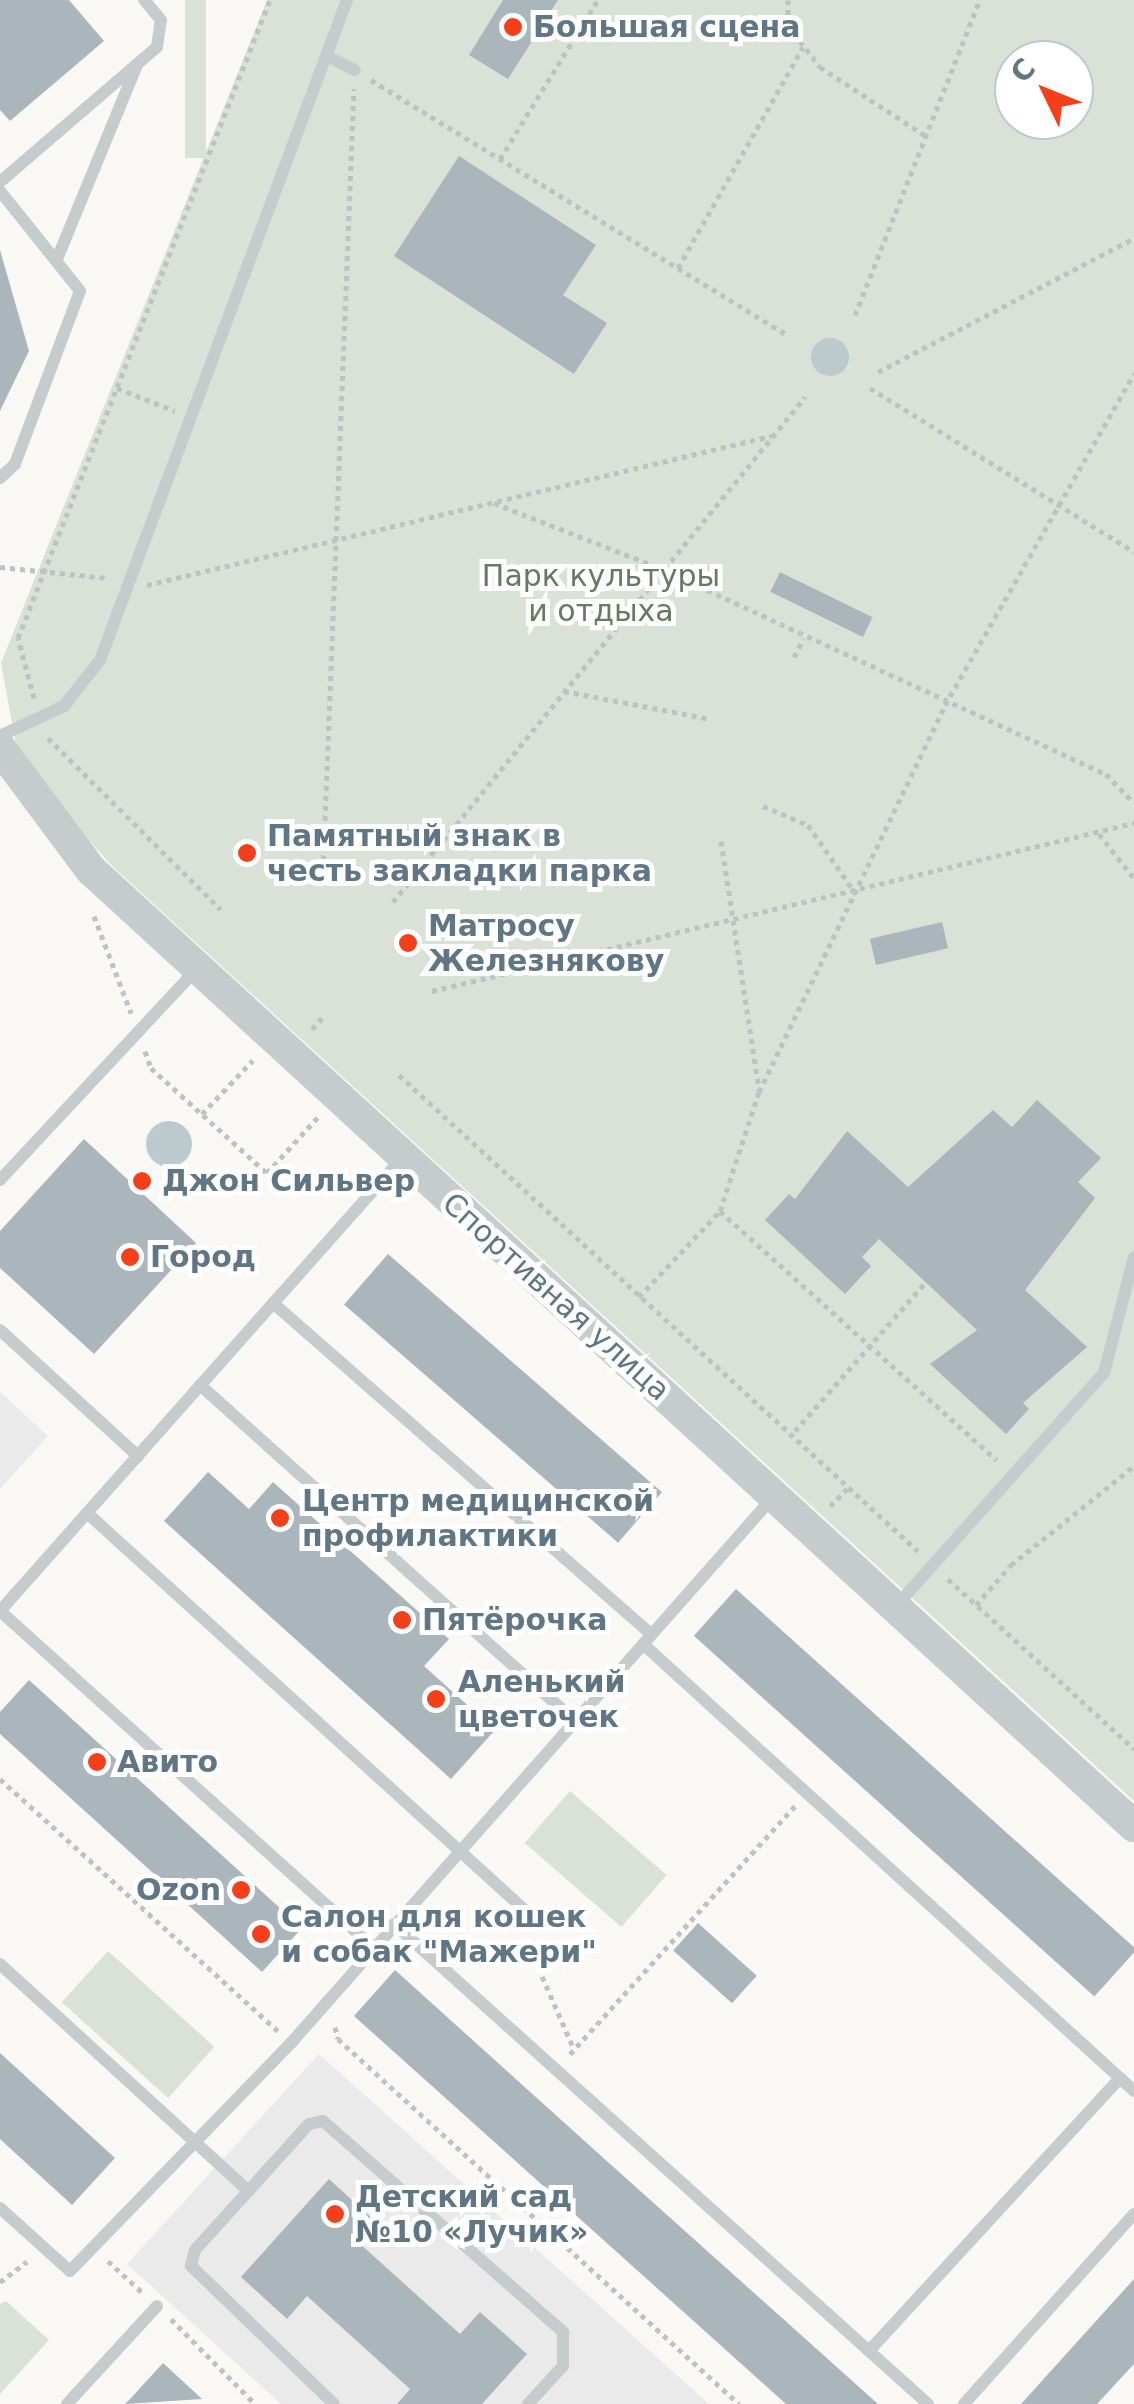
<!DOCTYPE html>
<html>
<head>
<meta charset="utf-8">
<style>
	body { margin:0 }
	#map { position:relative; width:1134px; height:2404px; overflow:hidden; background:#f9f8f5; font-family:"DejaVu Sans",sans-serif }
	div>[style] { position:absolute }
	.built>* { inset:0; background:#e9eae9 }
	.green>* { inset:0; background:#dae1d6; transform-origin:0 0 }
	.water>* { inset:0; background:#bccace }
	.round { border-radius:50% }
	.building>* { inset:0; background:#abb6bc; transform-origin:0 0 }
	.path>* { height:5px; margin-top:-2.5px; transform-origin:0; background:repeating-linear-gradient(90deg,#bfc2c4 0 5px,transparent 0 10px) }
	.service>* { height:12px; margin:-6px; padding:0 6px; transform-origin:6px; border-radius:6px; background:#c6cbce }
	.tertiary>* { height:32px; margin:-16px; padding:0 16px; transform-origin:16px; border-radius:16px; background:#c6cbce }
	.dots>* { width:28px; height:28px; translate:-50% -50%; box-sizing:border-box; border:5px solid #fff; border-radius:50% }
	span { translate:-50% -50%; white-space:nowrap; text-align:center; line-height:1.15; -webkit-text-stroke:10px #fff; paint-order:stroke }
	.poi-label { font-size:30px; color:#607684; font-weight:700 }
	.left { translate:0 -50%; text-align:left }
	.right { translate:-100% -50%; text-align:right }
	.park-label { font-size:30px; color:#667a60 }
	.street-label { font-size:30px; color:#607684 }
	.north { position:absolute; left:994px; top:40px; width:100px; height:100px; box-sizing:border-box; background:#fff; border:2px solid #bfc8ce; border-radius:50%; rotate:313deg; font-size:28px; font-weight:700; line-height:40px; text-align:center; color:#607684 }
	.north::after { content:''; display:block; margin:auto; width:35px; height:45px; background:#f43f1a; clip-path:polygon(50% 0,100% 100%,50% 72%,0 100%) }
</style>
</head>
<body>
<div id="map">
	<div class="built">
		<i style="clip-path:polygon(0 1392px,48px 1436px,0 1489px)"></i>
		<i style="clip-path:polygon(319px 2054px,709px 2404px,281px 2404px,127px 2264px)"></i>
	</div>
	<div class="green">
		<i style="left:185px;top:0;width:21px;height:158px"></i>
		<i style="clip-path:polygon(evenodd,267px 0,1134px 0,1134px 1801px,111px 865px,19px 761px,1px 663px,267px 0,1014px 60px,1074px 60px,1074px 120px,1014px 120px,1014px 60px)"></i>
		<i style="left:570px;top:1791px;width:128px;height:69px;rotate:41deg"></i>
		<i style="left:108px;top:1951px;width:143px;height:69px;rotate:42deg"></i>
		<i style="clip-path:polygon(6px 2301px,49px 2340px,0 2394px,0 2304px)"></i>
	</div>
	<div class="water">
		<i class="round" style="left:811px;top:338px;width:38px;height:38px"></i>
		<i class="round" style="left:146px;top:1121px;width:46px;height:46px"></i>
	</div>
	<div class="building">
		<i style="clip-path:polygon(0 0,69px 0,104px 41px,10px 121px,0 110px)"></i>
		<i style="clip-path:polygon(503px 0,558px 0,508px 79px,469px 55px)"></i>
		<i style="clip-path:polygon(459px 156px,596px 245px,563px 295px,607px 323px,574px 374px,394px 256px)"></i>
		<i style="clip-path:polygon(0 250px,29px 351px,0 411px)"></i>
		<i style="left:780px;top:572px;width:103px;height:22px;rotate:26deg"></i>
		<i style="left:942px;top:922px;width:27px;height:74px;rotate:77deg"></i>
		<i style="clip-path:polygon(1037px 1100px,1101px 1158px,1078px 1182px,1095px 1198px,1025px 1290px,1087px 1347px,1023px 1403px,1029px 1409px,1006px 1434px,930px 1364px,977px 1330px,879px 1239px,862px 1257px,871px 1266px,845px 1294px,765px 1220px,789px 1194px,795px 1199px,847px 1131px,908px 1187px,993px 1110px,1012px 1127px)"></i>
		<i style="clip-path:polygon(84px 1139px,196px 1243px,94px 1354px,0 1268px,0 1231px)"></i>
		<i style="left:388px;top:1254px;width:363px;height:67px;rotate:41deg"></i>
		<i style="clip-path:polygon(208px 1472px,249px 1509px,273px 1482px,449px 1639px,424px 1666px,495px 1730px,451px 1779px,164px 1521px)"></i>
		<i style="left:736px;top:1589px;width:539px;height:63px;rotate:42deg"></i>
		<i style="clip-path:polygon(29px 1680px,302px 1928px,262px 1972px,0 1734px,0 1712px)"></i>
		<i style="left:698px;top:1923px;width:79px;height:37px;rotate:42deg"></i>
		<i style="clip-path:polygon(395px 1970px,609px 2163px,878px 2404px,786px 2404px,354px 2016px)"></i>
		<i style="clip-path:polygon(0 2053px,115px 2158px,72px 2205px,0 2139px)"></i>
		<i style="clip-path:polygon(329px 2179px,376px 2222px,358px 2242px,460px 2334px,480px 2312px,527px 2354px,482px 2404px,397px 2404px,410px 2389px,307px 2296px,287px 2319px,241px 2277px)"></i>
		<i style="clip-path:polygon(1134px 2279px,1134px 2364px,1097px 2404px,1021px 2404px)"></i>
		<i style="clip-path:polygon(163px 2363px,202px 2399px,125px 2404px,130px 2399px)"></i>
	</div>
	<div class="path">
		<i style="left:788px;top:0;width:25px;rotate:90deg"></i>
		<i style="left:788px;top:25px;width:53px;rotate:52.7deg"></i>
		<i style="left:820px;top:67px;width:126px;rotate:33.1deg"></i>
		<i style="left:371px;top:80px;width:489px;rotate:31.5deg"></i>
		<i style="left:500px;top:159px;width:187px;rotate:-58.4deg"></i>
		<i style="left:678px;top:268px;width:254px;rotate:-60.5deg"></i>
		<i style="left:855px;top:315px;width:339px;rotate:-68.4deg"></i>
		<i style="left:878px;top:372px;width:289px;rotate:-27.6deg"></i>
		<i style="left:117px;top:388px;width:62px;rotate:21.6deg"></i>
		<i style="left:870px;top:388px;width:311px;rotate:31.8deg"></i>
		<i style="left:494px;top:503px;width:180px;rotate:21.4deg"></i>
		<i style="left:662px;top:569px;width:489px;rotate:24.8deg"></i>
		<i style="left:1106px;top:774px;width:40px;rotate:46deg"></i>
		<i style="left:0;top:567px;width:108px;rotate:5.9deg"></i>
		<i style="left:147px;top:585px;width:642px;rotate:-13.43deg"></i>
		<i style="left:794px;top:657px;width:21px;rotate:-62deg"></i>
		<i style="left:564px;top:691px;width:145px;rotate:10.8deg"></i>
		<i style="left:34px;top:698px;width:62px;rotate:-104.9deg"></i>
		<i style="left:18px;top:638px;width:686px;rotate:-68.45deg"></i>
		<i style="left:48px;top:738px;width:243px;rotate:44.8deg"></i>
		<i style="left:763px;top:806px;width:49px;rotate:22.9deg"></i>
		<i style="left:808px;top:825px;width:84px;rotate:55.2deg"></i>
		<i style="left:1099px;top:834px;width:56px;rotate:51.5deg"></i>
		<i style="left:721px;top:841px;width:252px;rotate:81.3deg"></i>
		<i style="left:323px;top:870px;width:782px;rotate:-87.73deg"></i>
		<i style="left:393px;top:902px;width:652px;rotate:-50.79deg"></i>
		<i style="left:94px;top:916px;width:104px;rotate:69.1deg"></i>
		<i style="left:432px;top:991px;width:722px;rotate:-13.46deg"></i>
		<i style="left:312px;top:1029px;width:16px;rotate:-47deg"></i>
		<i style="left:145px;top:1051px;width:18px;rotate:71deg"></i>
		<i style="left:151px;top:1068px;width:156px;rotate:42.2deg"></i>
		<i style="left:267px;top:1173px;width:76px;rotate:-47.7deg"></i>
		<i style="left:399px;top:1075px;width:704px;rotate:42.53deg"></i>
		<i style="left:202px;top:1114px;width:74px;rotate:-46.6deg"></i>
		<i style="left:720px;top:1211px;width:372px;rotate:42deg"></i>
		<i style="left:639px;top:1297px;width:118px;rotate:-46.7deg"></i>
		<i style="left:720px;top:1211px;width:125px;rotate:-71.9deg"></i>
		<i style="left:759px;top:1092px;width:429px;rotate:-64.3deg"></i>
		<i style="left:945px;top:705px;width:382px;rotate:-60.3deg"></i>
		<i style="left:795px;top:1431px;width:198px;rotate:-48.7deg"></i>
		<i style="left:830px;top:1506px;width:24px;rotate:-45deg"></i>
		<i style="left:948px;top:1579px;width:252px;rotate:42.4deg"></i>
		<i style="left:976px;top:1605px;width:53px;rotate:-48.8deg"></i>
		<i style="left:1011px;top:1565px;width:158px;rotate:-38.8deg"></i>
		<i style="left:0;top:1779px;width:375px;rotate:42.2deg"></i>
		<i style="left:536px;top:1941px;width:17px;rotate:97deg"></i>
		<i style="left:534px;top:1958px;width:99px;rotate:66.3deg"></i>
		<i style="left:335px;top:2027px;width:12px;rotate:76deg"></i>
		<i style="left:338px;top:2039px;width:542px;rotate:42.31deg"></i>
		<i style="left:570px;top:2054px;width:335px;rotate:-47.8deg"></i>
		<i style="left:108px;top:2261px;width:49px;rotate:42.5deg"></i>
		<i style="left:0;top:2282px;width:34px;rotate:-37deg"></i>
		<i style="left:171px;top:2319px;width:120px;rotate:45.3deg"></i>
	</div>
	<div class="service">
		<i style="left:327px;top:56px;width:31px;rotate:27deg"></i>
		<i style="left:0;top:182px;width:207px;rotate:-40.7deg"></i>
		<i style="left:157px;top:47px;width:27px;rotate:-82deg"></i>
		<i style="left:161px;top:20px;width:26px;rotate:-130deg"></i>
		<i style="left:0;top:191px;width:128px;rotate:51.3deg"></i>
		<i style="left:80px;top:291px;width:185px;rotate:110.6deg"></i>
		<i style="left:15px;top:464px;width:21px;rotate:137deg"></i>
		<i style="left:57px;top:259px;width:208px;rotate:-67.6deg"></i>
		<i style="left:0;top:736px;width:71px;rotate:-25.1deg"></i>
		<i style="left:64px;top:706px;width:58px;rotate:-52deg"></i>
		<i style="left:100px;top:660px;width:705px;rotate:-69.48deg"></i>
		<i style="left:0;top:1180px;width:287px;rotate:-47deg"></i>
		<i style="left:273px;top:1303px;width:502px;rotate:41.21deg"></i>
		<i style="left:0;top:1330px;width:187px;rotate:42.4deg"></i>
		<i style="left:200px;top:1385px;width:504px;rotate:41.86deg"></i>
		<i style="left:87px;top:1513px;width:609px;rotate:42.2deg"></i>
		<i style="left:898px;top:1604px;width:310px;rotate:-48.3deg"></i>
		<i style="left:1104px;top:1373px;width:120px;rotate:-75.5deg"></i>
		<i style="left:643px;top:1644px;width:645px;rotate:42.3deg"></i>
		<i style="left:1120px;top:2078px;width:369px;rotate:132.6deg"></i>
		<i style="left:394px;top:1924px;width:718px;rotate:41.95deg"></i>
		<i style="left:373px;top:1947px;width:502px;rotate:-137.99deg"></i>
		<i style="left:0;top:1611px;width:606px;rotate:-48.41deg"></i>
		<i style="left:0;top:1964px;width:337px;rotate:42.4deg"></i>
		<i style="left:1120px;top:2078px;width:19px;rotate:43deg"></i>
		<i style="left:0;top:2208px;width:94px;rotate:42deg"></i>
		<i style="left:70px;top:2271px;width:318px;rotate:-45.9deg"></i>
		<i style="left:291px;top:2043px;width:731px;rotate:-48.55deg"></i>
		<i style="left:67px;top:2404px;width:133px;rotate:-47.4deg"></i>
		<i style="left:334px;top:2404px;width:199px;rotate:-136deg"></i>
		<i style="left:191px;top:2266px;width:16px;rotate:-76deg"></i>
		<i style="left:195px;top:2250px;width:170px;rotate:-47.9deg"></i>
		<i style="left:309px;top:2124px;width:14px;rotate:-12deg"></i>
		<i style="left:323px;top:2121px;width:320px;rotate:41.3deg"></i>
		<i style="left:563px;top:2332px;width:34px;rotate:90deg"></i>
		<i style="left:563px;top:2366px;width:52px;rotate:132.6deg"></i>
		<i style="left:964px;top:2404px;width:255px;rotate:-48.2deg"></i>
	</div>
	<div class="tertiary">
		<i style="left:0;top:748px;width:152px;rotate:53.3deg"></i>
		<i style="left:91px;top:870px;width:1415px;rotate:42.51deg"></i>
	</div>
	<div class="dots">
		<i style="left:513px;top:27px;background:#f43f1a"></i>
		<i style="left:247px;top:853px;background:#f43f1a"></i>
		<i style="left:408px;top:943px;background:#f43f1a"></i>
		<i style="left:142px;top:1181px;background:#f43f1a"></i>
		<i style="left:130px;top:1257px;background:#f43f1a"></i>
		<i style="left:280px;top:1518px;background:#f43f1a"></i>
		<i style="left:402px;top:1620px;background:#f43f1a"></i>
		<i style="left:436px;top:1699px;background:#f43f1a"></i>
		<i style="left:97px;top:1762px;background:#f43f1a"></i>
		<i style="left:241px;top:1890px;background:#f43f1a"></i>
		<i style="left:261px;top:1934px;background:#f43f1a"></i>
		<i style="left:335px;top:2214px;background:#f43f1a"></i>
	</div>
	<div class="poi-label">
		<span class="left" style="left:533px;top:27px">Большая сцена</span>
		<span class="left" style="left:267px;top:853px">Памятный знак в<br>честь закладки парка</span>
		<span class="left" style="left:428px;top:943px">Матросу<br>Железнякову</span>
		<span class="left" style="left:162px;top:1181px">Джон Сильвер</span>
		<span class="left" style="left:150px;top:1257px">Город</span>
		<span class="left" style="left:302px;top:1518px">Центр медицинской<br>профилактики</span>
		<span class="left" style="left:422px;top:1620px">Пятёрочка</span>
		<span class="left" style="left:458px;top:1699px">Аленький<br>цветочек</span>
		<span class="left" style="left:117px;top:1762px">Авито</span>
		<span class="right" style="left:221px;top:1890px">Ozon</span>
		<span class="left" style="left:281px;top:1934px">Салон для кошек<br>и собак "Мажери"</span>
		<span class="left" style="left:355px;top:2214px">Детский сад<br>№10 «Лучик»</span>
	</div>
	<div class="park-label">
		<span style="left:601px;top:593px">Парк культуры<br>и отдыха</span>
	</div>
	<div class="street-label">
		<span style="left:556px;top:1297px;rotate:42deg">Спортивная улица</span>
	</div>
	<div class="north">С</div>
</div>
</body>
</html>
